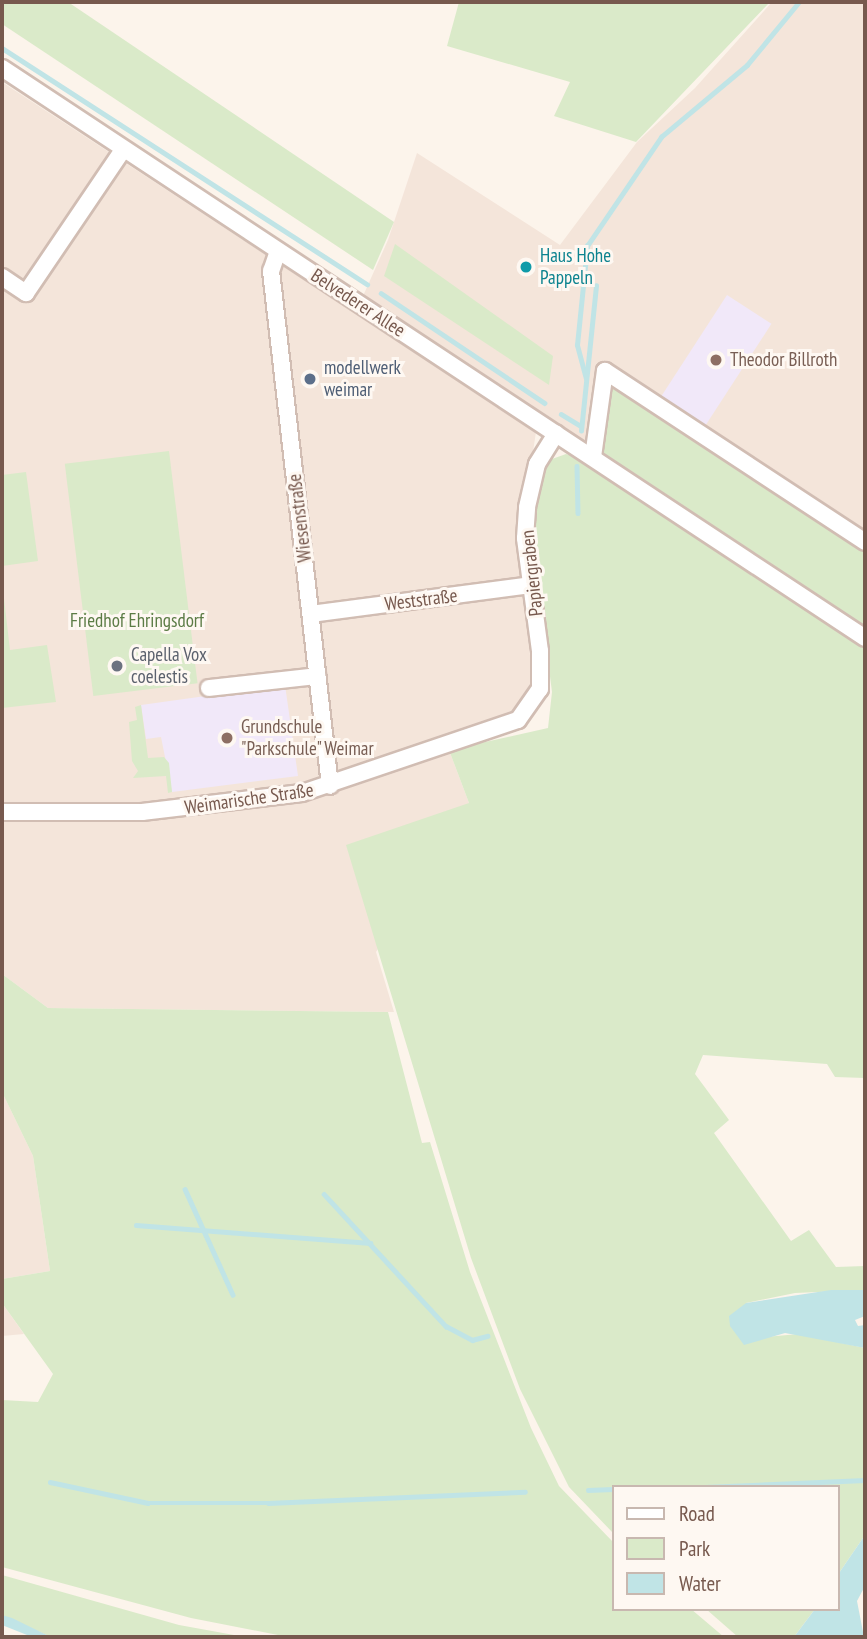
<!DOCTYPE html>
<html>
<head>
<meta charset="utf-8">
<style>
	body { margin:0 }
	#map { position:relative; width:867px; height:1639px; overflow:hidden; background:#fcf4eb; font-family:"PT Sans Narrow",sans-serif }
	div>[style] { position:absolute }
	.residential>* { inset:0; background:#f4e5da }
	.education>* { inset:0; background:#f1e8f9; transform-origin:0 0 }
	.green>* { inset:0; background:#daeac9; transform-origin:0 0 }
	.water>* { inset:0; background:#c0e4e6 }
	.stream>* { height:4.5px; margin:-2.25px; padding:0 2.25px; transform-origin:2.25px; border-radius:2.25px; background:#c0e4e6 }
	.roads { filter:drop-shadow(2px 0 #d1bdb3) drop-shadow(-2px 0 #d1bdb3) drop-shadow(0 2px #d1bdb3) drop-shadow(0 -2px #d1bdb3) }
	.minor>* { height:16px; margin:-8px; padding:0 8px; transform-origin:8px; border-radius:8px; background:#fff }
	.dots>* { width:19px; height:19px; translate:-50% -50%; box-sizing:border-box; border:4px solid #fef8f2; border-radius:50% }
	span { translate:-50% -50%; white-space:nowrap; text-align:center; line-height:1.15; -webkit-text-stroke:6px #fef8f2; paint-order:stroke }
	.culture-label { font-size:19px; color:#0d838f }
	.left { translate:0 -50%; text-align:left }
	.street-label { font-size:19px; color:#77594e }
	.education-label { font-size:19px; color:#785e54 }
	.service-label { font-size:19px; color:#4e5e75 }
	.park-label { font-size:19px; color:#5c7c46 }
	.worship-label { font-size:19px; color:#5b616d }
	.frame { position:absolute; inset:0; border:4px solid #77594e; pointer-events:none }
	.legend { position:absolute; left:612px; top:1485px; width:228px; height:126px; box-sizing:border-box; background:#fef8f2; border:2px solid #c8b8b0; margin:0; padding:9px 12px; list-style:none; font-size:21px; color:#77594e }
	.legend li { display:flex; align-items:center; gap:14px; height:35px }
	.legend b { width:35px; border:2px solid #c8b8b0 }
</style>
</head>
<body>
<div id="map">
	<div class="residential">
		<i style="clip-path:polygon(772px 2px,865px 2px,865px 624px,363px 296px,388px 240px,417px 153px,560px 245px,637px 142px,695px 88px)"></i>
		<i style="clip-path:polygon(2px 82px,536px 432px,519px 544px,533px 686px,525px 728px,449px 750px,469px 803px,376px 952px,394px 1012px,48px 1008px,2px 974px)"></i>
		<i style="clip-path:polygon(2px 1092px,33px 1156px,50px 1271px,2px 1279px)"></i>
		<i style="clip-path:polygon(2px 1303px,24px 1334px,2px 1336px)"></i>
	</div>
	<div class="education">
		<i style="left:727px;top:295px;width:53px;height:123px;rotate:33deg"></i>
		<i style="clip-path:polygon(285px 685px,298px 776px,172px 792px,161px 737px,146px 739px,141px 705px)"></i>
	</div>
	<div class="green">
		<i style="clip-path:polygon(2px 2px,68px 2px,394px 222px,373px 270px,2px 24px)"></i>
		<i style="clip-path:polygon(459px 2px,770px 2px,636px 142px,554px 116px,570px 82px,447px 46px)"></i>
		<i style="clip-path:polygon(395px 244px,553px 356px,549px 385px,384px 276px)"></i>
		<i style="clip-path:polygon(608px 376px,865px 548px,865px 632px,600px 455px)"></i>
		<i style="left:169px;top:451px;width:234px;height:105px;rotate:83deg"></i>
		<i style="clip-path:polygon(566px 454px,583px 460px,865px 644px,865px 1078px,835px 1077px,827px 1064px,703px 1055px,695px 1074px,729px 1120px,714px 1133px,791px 1241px,809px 1230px,836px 1267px,865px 1266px,865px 1290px,795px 1293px,746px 1303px,765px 1337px,799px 1334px,865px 1348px,865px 1535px,837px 1576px,837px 1487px,613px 1487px,613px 1533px,569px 1487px,520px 1389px,471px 1258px,346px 845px,469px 803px,449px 750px,548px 728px,552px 692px,532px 537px,543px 468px,552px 459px)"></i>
		<i style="clip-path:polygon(26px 472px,38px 561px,2px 566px,2px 475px)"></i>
		<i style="clip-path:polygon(2px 581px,10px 650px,47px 645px,56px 702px,2px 708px)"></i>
		<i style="clip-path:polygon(141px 705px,148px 758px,164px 757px,169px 763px,172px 792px,168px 793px,166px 776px,133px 778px,138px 771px,132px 761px,129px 722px,137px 720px,135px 707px)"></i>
		<i style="clip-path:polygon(2px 974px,48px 1008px,388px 1012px,422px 1143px,430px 1142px,470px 1272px,531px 1428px,559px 1486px,613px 1542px,613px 1609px,691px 1609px,724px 1637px,288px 1637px,191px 1618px,2px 1567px,2px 1400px,38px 1402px,53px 1374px,2px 1303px,2px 1279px,50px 1271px,33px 1156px,2px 1092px)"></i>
		<i style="clip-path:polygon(2px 1575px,179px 1625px,245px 1637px,51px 1637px,2px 1615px)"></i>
		<i style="clip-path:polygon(706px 1609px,815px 1609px,794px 1637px,738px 1637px)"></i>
	</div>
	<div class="water">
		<i style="clip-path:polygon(831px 1290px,865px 1290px,865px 1316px,855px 1320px,858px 1326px,865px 1325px,865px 1348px,785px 1333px,744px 1345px,730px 1326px,729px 1316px,746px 1303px)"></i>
		<i style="clip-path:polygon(865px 1535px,865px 1586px,857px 1601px,864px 1637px,794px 1637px,815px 1609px,837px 1609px,837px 1576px)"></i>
		<i style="clip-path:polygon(2px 1615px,12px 1618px,51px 1637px,32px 1637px,2px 1625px)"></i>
	</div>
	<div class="stream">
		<i style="left:2px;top:48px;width:435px;rotate:32.9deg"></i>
		<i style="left:381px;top:293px;width:197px;rotate:33.9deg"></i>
		<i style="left:586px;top:379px;width:35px;rotate:-105deg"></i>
		<i style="left:577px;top:345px;width:100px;rotate:-84.2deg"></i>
		<i style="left:587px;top:246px;width:132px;rotate:-55.8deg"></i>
		<i style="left:661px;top:137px;width:112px;rotate:-39.9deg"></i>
		<i style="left:747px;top:65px;width:82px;rotate:-50.5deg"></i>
		<i style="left:561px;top:414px;width:23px;rotate:31deg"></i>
		<i style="left:581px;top:431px;width:146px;rotate:-84.1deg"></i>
		<i style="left:577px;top:466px;width:47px;rotate:88.8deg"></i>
		<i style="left:185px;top:1189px;width:116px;rotate:65.6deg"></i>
		<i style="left:324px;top:1194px;width:180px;rotate:47.3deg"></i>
		<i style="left:446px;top:1326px;width:30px;rotate:28deg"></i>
		<i style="left:472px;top:1340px;width:16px;rotate:-15deg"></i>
		<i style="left:136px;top:1225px;width:235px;rotate:4.4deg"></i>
		<i style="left:50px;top:1482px;width:100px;rotate:12.1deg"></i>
		<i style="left:148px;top:1503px;width:120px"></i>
		<i style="left:268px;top:1503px;width:257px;rotate:-2.5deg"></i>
		<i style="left:704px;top:1487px;width:161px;rotate:-2.5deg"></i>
		<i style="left:588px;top:1490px;width:25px;rotate:-2deg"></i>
	</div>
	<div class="roads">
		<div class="minor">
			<i style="left:2px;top:68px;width:1034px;rotate:33.44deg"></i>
			<i style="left:278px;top:251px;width:21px;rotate:109deg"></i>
			<i style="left:271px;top:271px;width:518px;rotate:83.46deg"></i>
			<i style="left:2px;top:277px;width:29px;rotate:34deg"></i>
			<i style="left:26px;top:293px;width:173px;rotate:-55.9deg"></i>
			<i style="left:593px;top:457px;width:87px;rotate:-82.1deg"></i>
			<i style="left:605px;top:371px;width:311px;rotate:33.3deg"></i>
			<i style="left:311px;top:614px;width:221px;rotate:-7.5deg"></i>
			<i style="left:209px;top:688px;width:109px;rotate:-6.3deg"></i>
			<i style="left:2px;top:812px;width:140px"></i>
			<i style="left:142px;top:812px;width:161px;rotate:-6.8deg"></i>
			<i style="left:302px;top:793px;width:228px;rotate:-18.7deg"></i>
			<i style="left:518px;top:720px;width:38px;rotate:-55deg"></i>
			<i style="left:540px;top:689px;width:38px;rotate:-90deg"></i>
			<i style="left:540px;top:651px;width:114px;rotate:-97.6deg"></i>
			<i style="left:525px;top:538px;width:31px;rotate:-86deg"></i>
			<i style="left:527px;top:507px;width:44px;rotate:-76.9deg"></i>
			<i style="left:537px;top:464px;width:36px;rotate:-58deg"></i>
		</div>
	</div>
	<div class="dots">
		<i style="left:526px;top:267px;background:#0f9aa8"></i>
		<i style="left:716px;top:360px;background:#8d6e63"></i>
		<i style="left:310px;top:379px;background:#5c6f8a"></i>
		<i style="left:117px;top:666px;background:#6b7280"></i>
		<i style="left:227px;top:738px;background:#8d6e63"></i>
	</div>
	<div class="culture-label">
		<span class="left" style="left:540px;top:267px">Haus Hohe<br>Pappeln</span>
	</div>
	<div class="street-label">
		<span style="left:358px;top:303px;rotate:33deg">Belvederer Allee</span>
		<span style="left:300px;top:518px;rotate:-97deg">Wiesenstraße</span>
		<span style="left:532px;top:573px;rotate:-96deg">Papiergraben</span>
		<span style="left:421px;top:600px;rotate:-7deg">Weststraße</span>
		<span style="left:249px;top:799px;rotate:-8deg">Weimarische Straße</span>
	</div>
	<div class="education-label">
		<span class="left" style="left:730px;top:360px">Theodor Billroth</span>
		<span class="left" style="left:241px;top:738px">Grundschule<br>"Parkschule" Weimar</span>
	</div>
	<div class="service-label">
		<span class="left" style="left:324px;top:379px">modellwerk<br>weimar</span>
	</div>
	<div class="park-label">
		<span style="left:137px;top:621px">Friedhof Ehringsdorf</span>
	</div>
	<div class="worship-label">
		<span class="left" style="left:131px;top:666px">Capella Vox<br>coelestis</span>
	</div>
	<div class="frame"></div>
	<ul class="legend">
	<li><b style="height:9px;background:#fff"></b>Road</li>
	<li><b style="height:19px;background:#daeac9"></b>Park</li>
	<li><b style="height:19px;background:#c0e4e6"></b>Water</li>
	</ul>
</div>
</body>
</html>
